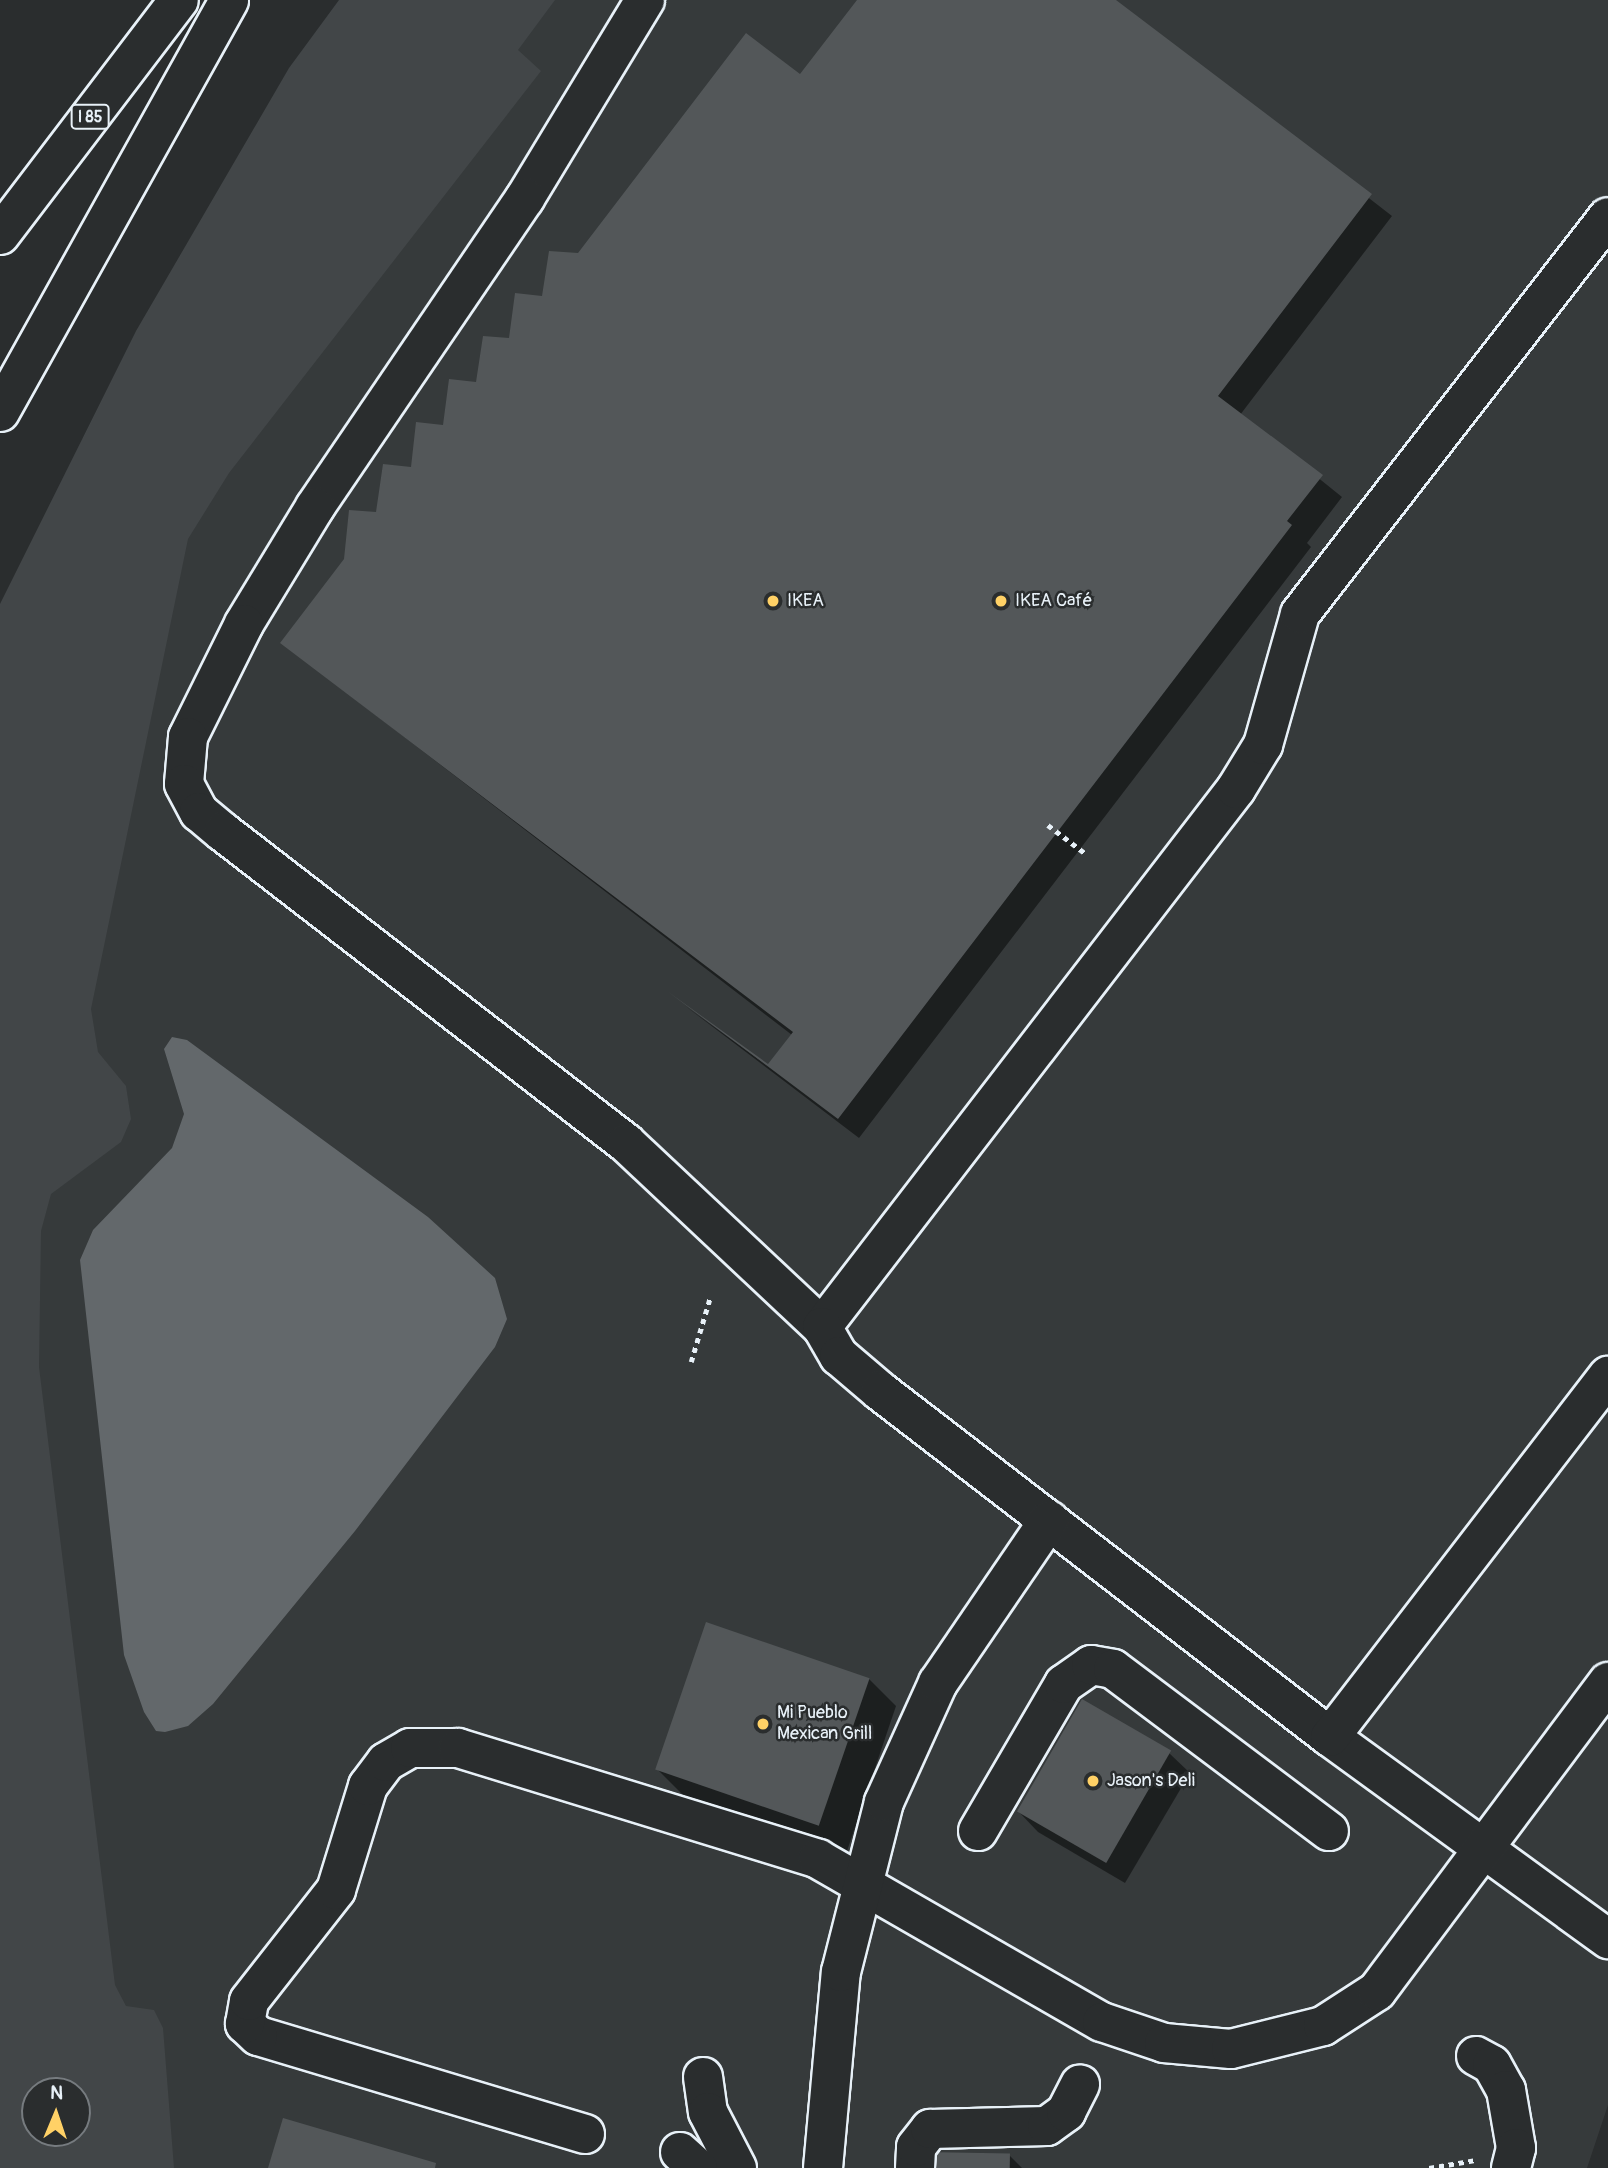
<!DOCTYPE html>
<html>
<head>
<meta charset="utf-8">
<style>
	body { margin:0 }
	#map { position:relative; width:1608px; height:2168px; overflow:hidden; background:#2a2d2e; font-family:Pangolin,sans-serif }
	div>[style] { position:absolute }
	.built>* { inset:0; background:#363a3b }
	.green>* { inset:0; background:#424648 }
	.water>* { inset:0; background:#63686b }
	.shadow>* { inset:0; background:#0007 }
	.building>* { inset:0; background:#535759; transform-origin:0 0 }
	.path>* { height:4.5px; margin-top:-2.25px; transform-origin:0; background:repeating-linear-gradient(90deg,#e8f1f8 0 5px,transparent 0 10px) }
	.roads { filter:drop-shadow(2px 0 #e8f1f8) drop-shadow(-2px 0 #e8f1f8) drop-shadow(0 2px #e8f1f8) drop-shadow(0 -2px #e8f1f8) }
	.minor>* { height:38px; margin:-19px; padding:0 19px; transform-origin:19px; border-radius:19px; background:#2a2d2e }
	.highway>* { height:38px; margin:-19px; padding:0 19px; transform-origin:19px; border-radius:19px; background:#2a2d2e }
	.dots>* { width:19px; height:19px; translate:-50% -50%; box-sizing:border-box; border:4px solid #2a2d2e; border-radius:50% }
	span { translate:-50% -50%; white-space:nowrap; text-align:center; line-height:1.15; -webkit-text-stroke:5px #2a2d2e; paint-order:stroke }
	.shield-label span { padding:2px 5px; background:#2a2d2e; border:2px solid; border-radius:5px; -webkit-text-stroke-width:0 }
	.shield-label { font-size:16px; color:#e8f1f8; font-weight:700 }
	.poi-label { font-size:18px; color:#e8f1f8 }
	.left { translate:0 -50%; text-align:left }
	.north { position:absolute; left:21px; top:2077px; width:70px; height:70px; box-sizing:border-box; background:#2a2d2e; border:2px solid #767b7f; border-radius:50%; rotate:2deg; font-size:19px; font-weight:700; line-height:28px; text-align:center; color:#e8f1f8 }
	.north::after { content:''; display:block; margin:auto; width:24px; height:32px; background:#ffd166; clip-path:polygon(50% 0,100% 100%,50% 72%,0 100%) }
</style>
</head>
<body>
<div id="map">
	<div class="built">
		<i style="clip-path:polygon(evenodd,487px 0,1608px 0,1608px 2105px,1587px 2168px,25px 2168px,0 1816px,0 989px,98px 638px,487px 0,35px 2091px,77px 2091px,77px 2133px,35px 2133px,35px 2091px)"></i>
	</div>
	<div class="green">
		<i style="clip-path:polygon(evenodd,339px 0,555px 0,518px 50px,541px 71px,229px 473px,188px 539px,91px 1009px,98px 1052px,126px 1086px,131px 1119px,121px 1142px,51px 1194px,41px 1231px,39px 1367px,115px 1985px,126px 2006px,154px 2010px,163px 2028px,174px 2168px,0 2168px,0 604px,136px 331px,289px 68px,339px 0,35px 2091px,77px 2091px,77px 2133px,35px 2133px,35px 2091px)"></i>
	</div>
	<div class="water">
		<i style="clip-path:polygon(172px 1037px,187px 1040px,428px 1217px,495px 1278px,507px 1319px,495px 1347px,355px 1531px,213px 1704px,188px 1726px,165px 1732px,156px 1731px,144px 1712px,124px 1655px,80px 1260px,93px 1230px,172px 1148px,184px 1114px,164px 1049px)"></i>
	</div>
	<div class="shadow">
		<i style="clip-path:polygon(859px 0,1114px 0,1392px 216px,1240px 415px,1342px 497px,1307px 543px,1311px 547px,859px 1138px,684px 1005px,768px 1066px,792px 1035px,282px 643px,578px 255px,800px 77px)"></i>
		<i style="clip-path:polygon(869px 1679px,896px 1706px,847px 1851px,685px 1797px,658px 1770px)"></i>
		<i style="clip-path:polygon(1169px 1753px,1190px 1773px,1125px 1883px,1038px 1832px,1018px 1811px)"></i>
		<i style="clip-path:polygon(1009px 2155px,1022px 2168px,927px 2168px)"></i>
	</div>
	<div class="building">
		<i style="clip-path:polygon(857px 0,1116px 0,1372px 194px,1218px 396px,1323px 475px,1287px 521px,1292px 525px,838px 1119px,667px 991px,768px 1064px,793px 1032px,280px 643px,344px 559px,349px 510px,376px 512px,383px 464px,411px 467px,416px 422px,443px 425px,449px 379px,476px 382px,483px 336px,509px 338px,515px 293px,542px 296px,549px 251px,578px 253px,746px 33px,800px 74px)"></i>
		<i style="left:706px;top:1622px;width:173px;height:156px;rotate:19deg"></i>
		<i style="left:1082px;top:1699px;width:103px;height:130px;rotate:30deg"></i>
		<i style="clip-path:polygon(283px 2118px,436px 2163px,435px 2168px,268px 2168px)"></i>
		<i style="left:925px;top:2152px;width:85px;height:16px;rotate:1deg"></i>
	</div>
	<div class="path">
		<i style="left:1048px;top:825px;width:48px;rotate:37.3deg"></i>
		<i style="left:691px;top:1362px;width:67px;rotate:-73.5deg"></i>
		<i style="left:1429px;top:2168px;width:48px;rotate:-9.7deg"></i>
	</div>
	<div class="roads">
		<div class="minor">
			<i style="left:645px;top:0;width:232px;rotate:121.2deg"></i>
			<i style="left:525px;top:198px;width:374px;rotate:124.2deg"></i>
			<i style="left:315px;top:507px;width:137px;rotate:121.3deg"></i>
			<i style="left:244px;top:624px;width:126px;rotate:116.4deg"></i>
			<i style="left:188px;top:737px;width:47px;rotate:94.9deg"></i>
			<i style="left:184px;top:784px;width:32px;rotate:62deg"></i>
			<i style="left:199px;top:812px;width:31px;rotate:40deg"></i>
			<i style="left:223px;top:832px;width:509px;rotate:37.66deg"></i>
			<i style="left:626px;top:1143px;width:269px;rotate:43.2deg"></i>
			<i style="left:822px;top:1327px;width:679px;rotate:-52.42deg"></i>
			<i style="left:1236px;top:789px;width:52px;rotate:-58.5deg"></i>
			<i style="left:1263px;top:745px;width:136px;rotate:-74.2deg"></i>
			<i style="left:1300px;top:614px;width:502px;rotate:-52.2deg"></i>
			<i style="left:822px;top:1327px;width:34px;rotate:60deg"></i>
			<i style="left:839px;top:1356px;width:54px;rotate:40.5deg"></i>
			<i style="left:880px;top:1391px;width:568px;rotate:37.56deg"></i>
			<i style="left:1330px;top:1737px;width:344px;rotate:36deg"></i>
			<i style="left:1330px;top:1737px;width:456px;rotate:-52.4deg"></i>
			<i style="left:978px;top:1831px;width:170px;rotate:-59.7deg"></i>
			<i style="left:1064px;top:1684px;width:33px;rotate:-35deg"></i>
			<i style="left:1091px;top:1665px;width:22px;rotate:10deg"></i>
			<i style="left:1113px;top:1669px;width:270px;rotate:36.9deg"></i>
			<i style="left:1476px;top:2056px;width:18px;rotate:29deg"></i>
			<i style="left:1492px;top:2065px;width:29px;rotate:61deg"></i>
			<i style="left:1506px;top:2090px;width:59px;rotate:80.2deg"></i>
			<i style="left:1516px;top:2148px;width:21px;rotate:104deg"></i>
			<i style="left:703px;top:2077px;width:35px;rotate:82deg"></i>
			<i style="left:708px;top:2112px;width:63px;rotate:62.6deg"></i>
			<i style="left:585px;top:2134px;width:341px;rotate:-163.3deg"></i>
			<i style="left:258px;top:2036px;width:18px;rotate:-137deg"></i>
			<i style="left:245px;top:2024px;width:23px;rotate:-80deg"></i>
			<i style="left:249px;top:2001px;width:141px;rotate:-51.9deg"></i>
			<i style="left:336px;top:1890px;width:109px;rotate:-72.9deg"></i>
			<i style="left:368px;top:1786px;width:30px;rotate:-53deg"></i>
			<i style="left:386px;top:1762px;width:28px;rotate:-30deg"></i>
			<i style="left:410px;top:1748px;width:48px"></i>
			<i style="left:458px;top:1748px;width:377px;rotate:17.1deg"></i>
			<i style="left:818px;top:1859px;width:327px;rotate:29.9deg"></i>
			<i style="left:1102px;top:2022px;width:65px;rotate:18.7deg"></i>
			<i style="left:1164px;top:2043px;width:67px;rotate:5.1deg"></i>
			<i style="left:1231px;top:2049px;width:95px;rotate:-14deg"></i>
			<i style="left:1323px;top:2026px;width:64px;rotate:-32.9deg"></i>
			<i style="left:1377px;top:1991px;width:386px;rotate:-53.2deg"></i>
			<i style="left:680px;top:2152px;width:24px;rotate:42deg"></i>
			<i style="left:823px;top:2168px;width:197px;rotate:-84.8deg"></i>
			<i style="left:841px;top:1972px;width:175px;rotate:-75.8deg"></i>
			<i style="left:884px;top:1802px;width:131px;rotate:-65.6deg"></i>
			<i style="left:938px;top:1683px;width:197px;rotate:-55.7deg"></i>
			<i style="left:915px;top:2168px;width:21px;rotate:-87deg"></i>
			<i style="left:916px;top:2147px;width:23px;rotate:-52deg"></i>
			<i style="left:930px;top:2129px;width:117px;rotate:-1.5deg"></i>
			<i style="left:1047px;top:2126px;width:24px;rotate:-36deg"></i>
			<i style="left:1066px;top:2112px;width:31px;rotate:-63deg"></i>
		</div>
		<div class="highway">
			<i style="left:0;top:235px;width:295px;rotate:-52.7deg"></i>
			<i style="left:0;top:412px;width:471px;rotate:-60.9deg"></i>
		</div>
	</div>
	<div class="dots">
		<i style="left:773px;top:601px;background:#ffd166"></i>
		<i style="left:1001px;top:601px;background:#ffd166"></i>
		<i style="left:763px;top:1724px;background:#ffd166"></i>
		<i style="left:1093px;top:1781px;background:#ffd166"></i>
	</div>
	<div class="shield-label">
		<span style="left:90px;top:117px">I 85</span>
	</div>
	<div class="poi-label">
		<span class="left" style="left:787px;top:601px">IKEA</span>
		<span class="left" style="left:1015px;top:601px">IKEA Café</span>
		<span class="left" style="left:777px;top:1724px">Mi Pueblo<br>Mexican Grill</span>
		<span class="left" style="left:1107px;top:1781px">Jason's Deli</span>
	</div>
	<div class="north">N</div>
</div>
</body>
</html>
